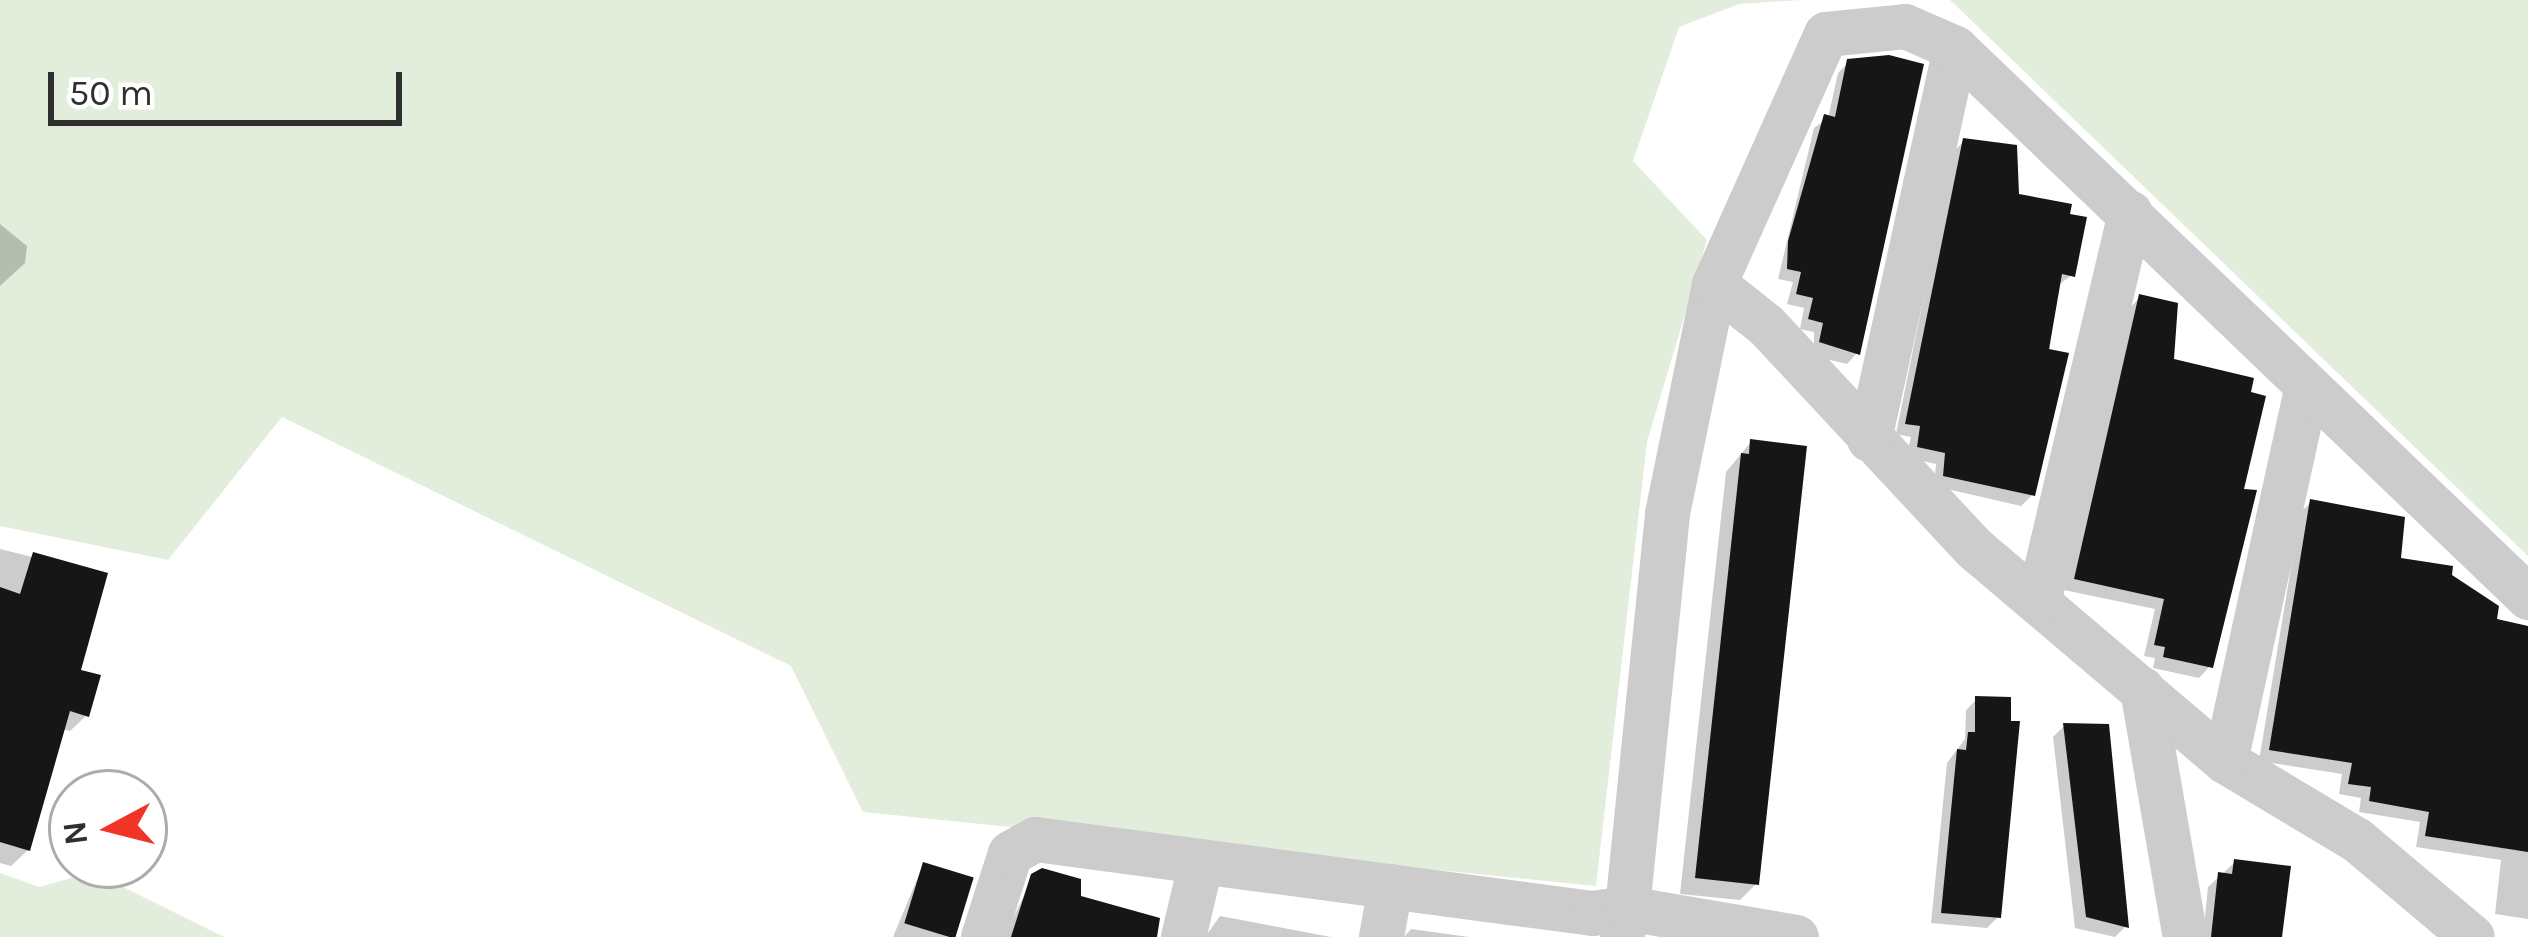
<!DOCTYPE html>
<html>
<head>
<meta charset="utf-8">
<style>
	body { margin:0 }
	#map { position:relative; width:2528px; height:937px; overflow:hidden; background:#fff; font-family:Karla,sans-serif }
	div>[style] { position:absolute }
	.green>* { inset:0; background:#e3eddc }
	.shadow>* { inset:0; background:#0003 }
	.building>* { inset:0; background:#161616; transform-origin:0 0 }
	.minor>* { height:45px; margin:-22.5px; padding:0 22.5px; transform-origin:22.5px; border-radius:22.5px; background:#ccc }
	span { translate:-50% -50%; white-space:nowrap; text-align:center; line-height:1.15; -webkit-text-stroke:12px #fff; paint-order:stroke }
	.north { position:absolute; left:48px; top:769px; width:120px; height:120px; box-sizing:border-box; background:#fff; border:3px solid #acacac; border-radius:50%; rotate:263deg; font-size:33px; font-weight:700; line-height:48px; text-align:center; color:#2f2f2f }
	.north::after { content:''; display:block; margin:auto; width:42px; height:54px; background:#f03528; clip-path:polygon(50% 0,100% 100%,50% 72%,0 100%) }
	.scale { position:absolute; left:48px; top:72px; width:354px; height:54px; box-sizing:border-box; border:6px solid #2f2f2f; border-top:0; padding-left:15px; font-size:36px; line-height:42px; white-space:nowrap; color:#2f2f2f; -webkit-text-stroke:9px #fff; paint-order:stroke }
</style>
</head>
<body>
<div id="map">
	<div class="green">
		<i style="clip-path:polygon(0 0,1800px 0,1739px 4px,1679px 27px,1633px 161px,1707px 240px,1647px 442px,1596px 886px,863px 812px,791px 666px,282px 417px,168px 560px,0 526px)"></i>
		<i style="clip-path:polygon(1950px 0,2528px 0,2528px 556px)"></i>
		<i style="clip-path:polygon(93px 872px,224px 937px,0 937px,0 873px,39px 887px)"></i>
	</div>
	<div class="shadow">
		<i style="clip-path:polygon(1849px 62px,1857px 353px,1847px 364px,1814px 356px,1814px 332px,1800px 329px,1804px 308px,1787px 304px,1793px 282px,1778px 279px,1814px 128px,1828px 118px,1838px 73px)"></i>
		<i style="clip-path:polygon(1964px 141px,2016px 196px,2072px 275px,2057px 286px,2033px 494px,2021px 506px,1934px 486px,1936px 464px,1906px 457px,1911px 437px,1896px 434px,1953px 152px)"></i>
		<i style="clip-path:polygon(0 224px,27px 246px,25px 263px,0 286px)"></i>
		<i style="clip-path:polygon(2140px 297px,2241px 492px,2210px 666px,2199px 678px,2153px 668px,2155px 658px,2144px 656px,2155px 609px,2064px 590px,2129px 309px)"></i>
		<i style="clip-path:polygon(1751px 442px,1756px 884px,1740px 900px,1680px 894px,1726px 472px)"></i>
		<i style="clip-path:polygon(2311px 502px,2398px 560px,2449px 577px,2493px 622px,2528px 699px,2528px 919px,2495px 914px,2501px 860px,2416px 847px,2420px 822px,2359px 812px,2361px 798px,2339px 794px,2342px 774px,2259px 761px,2300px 513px)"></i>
		<i style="clip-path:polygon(0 549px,105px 575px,78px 672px,87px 715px,70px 731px,62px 729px,28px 850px,11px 866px,0 863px)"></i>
		<i style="clip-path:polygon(1977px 699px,1998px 917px,1987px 928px,1931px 923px,1947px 763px,1965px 739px,1966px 710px)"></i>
		<i style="clip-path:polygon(2064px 726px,2125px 927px,2115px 937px,2075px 928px,2053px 737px)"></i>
		<i style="clip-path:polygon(2235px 862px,2279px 937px,2203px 937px,2208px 887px)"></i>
		<i style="clip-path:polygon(923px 865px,970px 880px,955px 937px,893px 937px)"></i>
		<i style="clip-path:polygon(1033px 877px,1078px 898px,1155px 937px,1004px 937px)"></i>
		<i style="clip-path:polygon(1220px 916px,1331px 937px,1205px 937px)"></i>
		<i style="clip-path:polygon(1411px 929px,1469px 937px,1404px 937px)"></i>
	</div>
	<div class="building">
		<i style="clip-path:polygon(1889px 55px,1924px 64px,1860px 355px,1819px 342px,1823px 323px,1808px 319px,1813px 298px,1796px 294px,1801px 272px,1787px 269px,1788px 241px,1824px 114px,1835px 117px,1847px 59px)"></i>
		<i style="clip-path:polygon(1963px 138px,2017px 145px,2019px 194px,2072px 204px,2070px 214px,2087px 217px,2075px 277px,2062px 274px,2049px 349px,2069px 353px,2035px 496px,1943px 476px,1945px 453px,1917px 447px,1920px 426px,1905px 424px)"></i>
		<i style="clip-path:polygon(2139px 294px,2178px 303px,2174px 359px,2254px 378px,2251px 392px,2266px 396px,2244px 489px,2257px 490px,2213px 668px,2163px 657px,2165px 647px,2154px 645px,2164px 599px,2074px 579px)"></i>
		<i style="clip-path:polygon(1750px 439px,1807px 446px,1759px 885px,1695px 878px,1741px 453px,1749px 454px)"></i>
		<i style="clip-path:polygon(2310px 499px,2405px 517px,2401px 558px,2453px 566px,2452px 575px,2499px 606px,2497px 619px,2528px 626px,2528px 852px,2425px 836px,2429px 812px,2369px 801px,2371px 787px,2348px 784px,2352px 763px,2269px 750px)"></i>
		<i style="clip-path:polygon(33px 552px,108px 573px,81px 670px,101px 675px,89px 717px,70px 711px,30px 851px,0 842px,0 587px,20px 594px)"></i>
		<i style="clip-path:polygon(1975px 696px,2011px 697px,2011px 721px,2020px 721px,2001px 918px,1941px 913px,1957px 749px,1966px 750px,1968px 732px,1975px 732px)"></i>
		<i style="clip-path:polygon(2063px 723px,2109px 724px,2129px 928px,2086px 917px)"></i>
		<i style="clip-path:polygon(2234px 859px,2291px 866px,2282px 937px,2211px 937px,2218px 872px,2232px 874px)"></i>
		<i style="left:923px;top:862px;width:53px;height:64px;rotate:17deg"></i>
		<i style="clip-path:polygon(1042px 868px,1081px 879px,1081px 896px,1160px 918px,1157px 937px,1011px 937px,1031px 874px)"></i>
	</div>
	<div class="minor">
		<i style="left:1714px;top:284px;width:66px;rotate:38.3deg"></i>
		<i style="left:1766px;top:325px;width:305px;rotate:47deg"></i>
		<i style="left:1974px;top:548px;width:329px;rotate:40.3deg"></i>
		<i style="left:2225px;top:761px;width:154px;rotate:30.9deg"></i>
		<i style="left:2357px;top:840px;width:150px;rotate:40.1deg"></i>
		<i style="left:1869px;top:439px;width:400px;rotate:-77.6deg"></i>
		<i style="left:2038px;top:602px;width:400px;rotate:-76.7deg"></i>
		<i style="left:2142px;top:689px;width:252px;rotate:80.2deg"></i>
		<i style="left:2225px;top:761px;width:384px;rotate:-77.7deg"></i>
		<i style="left:983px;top:937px;width:88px;rotate:-72.2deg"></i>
		<i style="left:1010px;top:853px;width:29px;rotate:-29deg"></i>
		<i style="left:1035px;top:839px;width:562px;rotate:7.57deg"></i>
		<i style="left:1592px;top:913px;width:35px;rotate:-8deg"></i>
		<i style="left:1627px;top:908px;width:26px;rotate:101deg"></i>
		<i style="left:1183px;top:937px;width:74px;rotate:-76.7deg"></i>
		<i style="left:1381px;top:937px;width:52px;rotate:-80deg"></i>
		<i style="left:1796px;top:937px;width:171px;rotate:-170.3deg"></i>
		<i style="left:1627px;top:908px;width:397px;rotate:-84.2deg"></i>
		<i style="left:1667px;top:513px;width:234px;rotate:-78.4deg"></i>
		<i style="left:1714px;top:284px;width:274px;rotate:-65.9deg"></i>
		<i style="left:1826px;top:34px;width:79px;rotate:-5.8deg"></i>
		<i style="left:1905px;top:26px;width:55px;rotate:23.7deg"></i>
		<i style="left:1955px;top:48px;width:794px;rotate:43.77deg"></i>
	</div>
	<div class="north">N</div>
	<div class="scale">50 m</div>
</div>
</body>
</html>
